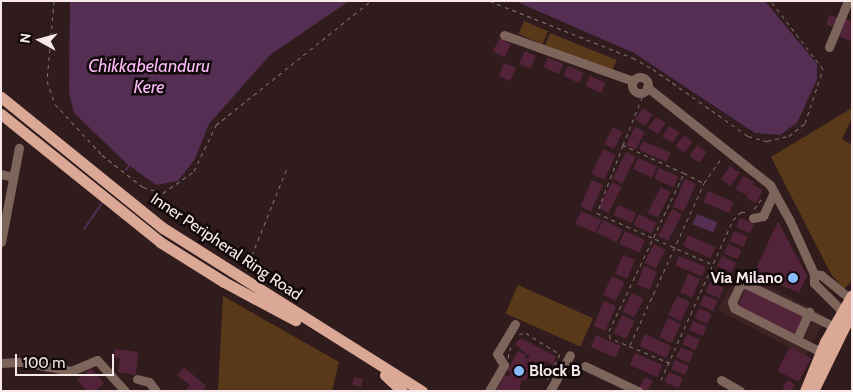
<!DOCTYPE html>
<html>
<head>
<meta charset="utf-8">
<style>
	body { margin:0 }
	#map { position:relative; width:853px; height:392px; overflow:hidden; background:#301c1d; font-family:Cabin,sans-serif }
	div>[style] { position:absolute }
	.built>* { inset:0; background:#3e2325; transform-origin:0 0 }
	.green>* { inset:0; background:#59391a; transform-origin:0 0 }
	.water>* { inset:0; background:#542e53; transform-origin:0 0 }
	.stream>* { height:2px; margin:-1px; padding:0 1px; transform-origin:1px; border-radius:1px; background:#542e53 }
	.building>* { inset:0; background:#53233a; transform-origin:0 0 }
	.path>* { height:1px; margin-top:-0.5px; transform-origin:0; background:repeating-linear-gradient(90deg,#816f70 0 4px,transparent 0 8px) }
	.minor>* { height:9px; margin:-4.5px; padding:0 4.5px; transform-origin:4.5px; border-radius:4.5px; background:#7e655c }
	.minor>.ring { margin:-4.5px; padding:0; box-sizing:content-box; background:none; border:9px solid #7e655c; border-radius:50% }
	.major>* { height:11px; margin:-5.5px; padding:0 5.5px; transform-origin:5.5px; border-radius:5.5px; background:#dca896 }
	.dots>* { width:14px; height:14px; translate:-50% -50%; box-sizing:border-box; border:2px solid #12090a; border-radius:50% }
	span { translate:-50% -50%; white-space:nowrap; text-align:center; line-height:1.15; -webkit-text-stroke:5px #12090a; paint-order:stroke }
	.street-label { font-size:16px; color:#f8eaeb }
	.poi-label { font-size:16px; color:#f8eaeb; font-weight:700 }
	.right { translate:-100% -50%; text-align:right }
	.left { translate:0 -50%; text-align:left }
	.water-label { font-size:18px; color:#fabaf8; font-style:italic }
	.frame { position:absolute; inset:0; border:2px solid #f8eaeb; pointer-events:none }
	.north { position:absolute; left:15px; top:15px; width:50px; height:50px; -webkit-text-stroke:4px #12090a; paint-order:stroke; rotate:277deg; font-size:14px; font-weight:700; line-height:20px; text-align:center; color:#f8eaeb }
	.north::after { content:''; display:block; margin:auto; width:18px; height:22px; background:#f8eaeb; clip-path:polygon(50% 0,100% 100%,50% 72%,0 100%) }
	.scale { position:absolute; left:15px; top:354px; width:99px; height:22px; box-sizing:border-box; border:2px solid #f8eaeb; border-top:0; padding-left:6px; font-size:15px; line-height:18px; white-space:nowrap; color:#f8eaeb; -webkit-text-stroke:4px #12090a; paint-order:stroke }
</style>
</head>
<body>
<div id="map">
	<div class="built">
		<i style="left:739px;top:270px;width:99px;height:45px;rotate:28deg"></i>
	</div>
	<div class="green">
		<i style="left:524px;top:21px;width:26px;height:14px;rotate:23deg"></i>
		<i style="left:550px;top:33px;width:72px;height:14px;rotate:22deg"></i>
		<i style="clip-path:polygon(852px 108px,852px 118px,842px 139px,852px 145px,852px 281px,844px 289px,831px 274px,771px 157px)"></i>
		<i style="left:518px;top:285px;width:82px;height:31px;rotate:24deg"></i>
		<i style="clip-path:polygon(223px 296px,339px 362px,332px 391px,218px 391px)"></i>
	</div>
	<div class="water">
		<i style="clip-path:polygon(70px 1px,349px 1px,270px 55px,209px 124px,195px 159px,178px 181px,156px 185px,126px 163px,74px 113px,69px 92px)"></i>
		<i style="clip-path:polygon(515px 1px,765px 1px,817px 64px,817px 79px,797px 123px,780px 135px,755px 133px,634px 53px)"></i>
		<i style="left:697px;top:214px;width:22px;height:11px;rotate:22deg"></i>
	</div>
	<div class="stream">
		<i style="left:126px;top:170px;width:7px;rotate:-56deg"></i>
		<i style="left:84px;top:229px;width:32px;rotate:-55deg"></i>
	</div>
	<div class="building">
		<i style="left:829px;top:15px;width:9px;height:10px;rotate:18deg"></i>
		<i style="clip-path:polygon(846px 19px,852px 22px,852px 42px,839px 36px)"></i>
		<i style="left:500px;top:38px;width:13px;height:15px;rotate:29deg"></i>
		<i style="left:525px;top:51px;width:12px;height:14px;rotate:24deg"></i>
		<i style="left:548px;top:57px;width:17px;height:11px;rotate:24deg"></i>
		<i style="left:504px;top:63px;width:13px;height:14px;rotate:23deg"></i>
		<i style="left:568px;top:66px;width:17px;height:11px;rotate:24deg"></i>
		<i style="left:590px;top:76px;width:17px;height:11px;rotate:24deg"></i>
		<i style="left:643px;top:108px;width:12px;height:14px;rotate:35deg"></i>
		<i style="clip-path:polygon(656px 117px,666px 123px,658px 134px,648px 128px)"></i>
		<i style="left:669px;top:126px;width:12px;height:13px;rotate:31deg"></i>
		<i style="left:613px;top:127px;width:11px;height:19px;rotate:27deg"></i>
		<i style="left:635px;top:127px;width:11px;height:20px;rotate:27deg"></i>
		<i style="left:684px;top:135px;width:11px;height:14px;rotate:38deg"></i>
		<i style="left:643px;top:141px;width:30px;height:10px;rotate:23deg"></i>
		<i style="left:697px;top:145px;width:12px;height:13px;rotate:35deg"></i>
		<i style="left:603px;top:149px;width:14px;height:27px;rotate:25deg"></i>
		<i style="left:626px;top:152px;width:11px;height:30px;rotate:27deg"></i>
		<i style="left:638px;top:158px;width:21px;height:12px;rotate:25deg"></i>
		<i style="left:730px;top:166px;width:12px;height:16px;rotate:35deg"></i>
		<i style="left:659px;top:168px;width:21px;height:12px;rotate:23deg"></i>
		<i style="left:743px;top:176px;width:13px;height:15px;rotate:29deg"></i>
		<i style="left:685px;top:179px;width:12px;height:30px;rotate:24deg"></i>
		<i style="left:592px;top:180px;width:12px;height:29px;rotate:24deg"></i>
		<i style="left:612px;top:182px;width:11px;height:29px;rotate:27deg"></i>
		<i style="left:753px;top:185px;width:11px;height:15px;rotate:27deg"></i>
		<i style="left:661px;top:187px;width:11px;height:29px;rotate:27deg"></i>
		<i style="left:708px;top:191px;width:28px;height:12px;rotate:23deg"></i>
		<i style="left:618px;top:205px;width:20px;height:11px;rotate:24deg"></i>
		<i style="left:672px;top:209px;width:11px;height:30px;rotate:27deg"></i>
		<i style="left:581px;top:211px;width:22px;height:14px;rotate:24deg"></i>
		<i style="left:639px;top:214px;width:20px;height:12px;rotate:27deg"></i>
		<i style="left:740px;top:218px;width:15px;height:10px;rotate:23deg"></i>
		<i style="left:603px;top:220px;width:22px;height:14px;rotate:27deg"></i>
		<i style="clip-path:polygon(778px 221px,807px 276px,799px 293px,754px 273px)"></i>
		<i style="left:625px;top:231px;width:22px;height:14px;rotate:24deg"></i>
		<i style="left:734px;top:231px;width:15px;height:11px;rotate:23deg"></i>
		<i style="left:688px;top:235px;width:30px;height:12px;rotate:24deg"></i>
		<i style="left:654px;top:244px;width:13px;height:21px;rotate:27deg"></i>
		<i style="left:728px;top:244px;width:15px;height:10px;rotate:23deg"></i>
		<i style="left:623px;top:255px;width:13px;height:20px;rotate:23deg"></i>
		<i style="left:679px;top:256px;width:29px;height:10px;rotate:22deg"></i>
		<i style="left:722px;top:256px;width:16px;height:11px;rotate:27deg"></i>
		<i style="left:644px;top:266px;width:14px;height:20px;rotate:21deg"></i>
		<i style="left:716px;top:269px;width:15px;height:11px;rotate:23deg"></i>
		<i style="left:688px;top:274px;width:13px;height:20px;rotate:23deg"></i>
		<i style="left:612px;top:276px;width:14px;height:21px;rotate:25deg"></i>
		<i style="left:710px;top:282px;width:15px;height:11px;rotate:23deg"></i>
		<i style="left:746px;top:289px;width:64px;height:21px;rotate:26deg"></i>
		<i style="left:632px;top:293px;width:13px;height:21px;rotate:27deg"></i>
		<i style="left:704px;top:295px;width:15px;height:11px;rotate:23deg"></i>
		<i style="left:677px;top:296px;width:14px;height:21px;rotate:25deg"></i>
		<i style="left:604px;top:301px;width:13px;height:27px;rotate:23deg"></i>
		<i style="left:699px;top:308px;width:14px;height:11px;rotate:25deg"></i>
		<i style="left:622px;top:315px;width:14px;height:20px;rotate:25deg"></i>
		<i style="left:668px;top:318px;width:14px;height:21px;rotate:25deg"></i>
		<i style="left:693px;top:321px;width:15px;height:10px;rotate:23deg"></i>
		<i style="left:645px;top:334px;width:29px;height:13px;rotate:25deg"></i>
		<i style="left:687px;top:334px;width:14px;height:11px;rotate:25deg"></i>
		<i style="left:596px;top:335px;width:27px;height:13px;rotate:24deg"></i>
		<i style="clip-path:polygon(521px 338px,555px 356px,555px 360px,553px 365px,546px 361px,544px 364px,550px 367px,544px 374px,534px 368px,534px 361px,526px 363px,531px 370px,525px 381px,522px 379px,519px 391px,496px 391px,505px 375px,509px 376px,511px 373px,507px 371px,518px 351px,526px 355px,525px 359px,530px 357px,515px 344px)"></i>
		<i style="left:681px;top:347px;width:14px;height:11px;rotate:25deg"></i>
		<i style="left:790px;top:347px;width:24px;height:27px;rotate:28deg"></i>
		<i style="clip-path:polygon(115px 349px,138px 352px,136px 375px,118px 372px,120px 358px,114px 357px)"></i>
		<i style="left:635px;top:353px;width:30px;height:13px;rotate:24deg"></i>
		<i style="left:675px;top:360px;width:15px;height:10px;rotate:23deg"></i>
		<i style="clip-path:polygon(184px 367px,206px 386px,202px 391px,185px 391px,190px 385px,177px 375px)"></i>
		<i style="clip-path:polygon(91px 368px,104px 383px,95px 391px,87px 391px,77px 380px)"></i>
		<i style="left:669px;top:372px;width:15px;height:11px;rotate:23deg"></i>
		<i style="left:354px;top:377px;width:9px;height:8px;rotate:13deg"></i>
		<i style="clip-path:polygon(645px 377px,653px 381px,647px 391px,639px 388px)"></i>
		<i style="clip-path:polygon(787px 380px,795px 384px,792px 390px,782px 391px)"></i>
	</div>
	<div class="path">
		<i style="left:54px;top:1px;width:80px;rotate:95deg"></i>
		<i style="left:47px;top:81px;width:24px;rotate:71deg"></i>
		<i style="left:55px;top:104px;width:69px;rotate:47.3deg"></i>
		<i style="left:102px;top:155px;width:52px;rotate:38deg"></i>
		<i style="left:143px;top:187px;width:21px;rotate:17deg"></i>
		<i style="left:163px;top:193px;width:38px;rotate:-35deg"></i>
		<i style="left:194px;top:171px;width:51px;rotate:-64.4deg"></i>
		<i style="left:216px;top:125px;width:198px;rotate:-38.7deg"></i>
		<i style="left:490px;top:1px;width:154px;rotate:21.7deg"></i>
		<i style="left:633px;top:58px;width:23px;rotate:29deg"></i>
		<i style="left:653px;top:69px;width:116px;rotate:35.2deg"></i>
		<i style="left:748px;top:136px;width:20px;rotate:15deg"></i>
		<i style="left:767px;top:141px;width:23px;rotate:-13deg"></i>
		<i style="left:789px;top:136px;width:21px;rotate:-39deg"></i>
		<i style="left:805px;top:123px;width:57px;rotate:-71.6deg"></i>
		<i style="left:823px;top:69px;width:86px;rotate:-127.4deg"></i>
		<i style="left:623px;top:145px;width:54px;rotate:-68.2deg"></i>
		<i style="left:684px;top:173px;width:67px;rotate:-155.3deg"></i>
		<i style="left:623px;top:145px;width:73px;rotate:110.9deg"></i>
		<i style="left:597px;top:213px;width:128px;rotate:24deg"></i>
		<i style="left:754px;top:209px;width:14px;rotate:-54deg"></i>
		<i style="left:246px;top:270px;width:110px;rotate:-68.1deg"></i>
		<i style="left:519px;top:334px;width:7px;rotate:-8deg"></i>
		<i style="left:526px;top:333px;width:40px;rotate:32deg"></i>
		<i style="left:560px;top:354px;width:30px;rotate:117deg"></i>
		<i style="left:630px;top:345px;width:178px;rotate:-65.4deg"></i>
		<i style="left:508px;top:358px;width:11px;rotate:-75deg"></i>
		<i style="left:670px;top:363px;width:65px;rotate:-157.4deg"></i>
		<i style="left:610px;top:338px;width:7px;rotate:-98deg"></i>
		<i style="left:609px;top:331px;width:175px;rotate:-64.6deg"></i>
		<i style="left:684px;top:173px;width:22px;rotate:27deg"></i>
		<i style="left:704px;top:183px;width:32px;rotate:-55deg"></i>
		<i style="left:661px;top:380px;width:175px;rotate:-65.8deg"></i>
		<i style="left:733px;top:220px;width:11px;rotate:-45deg"></i>
		<i style="left:741px;top:212px;width:8px"></i>
	</div>
	<div class="minor">
		<i style="left:504px;top:35px;width:137px;rotate:19.6deg"></i>
		<i style="left:829px;top:47px;width:50px;rotate:-67.6deg"></i>
		<i class="ring" style="left:632px;top:77px;width:7px;height:7px"></i>
		<i style="left:647px;top:87px;width:157px;rotate:38.5deg"></i>
		<i style="left:770px;top:185px;width:41px;rotate:60.9deg"></i>
		<i style="left:790px;top:221px;width:58px;rotate:65.6deg"></i>
		<i style="left:814px;top:274px;width:9px;rotate:90deg"></i>
		<i style="left:814px;top:283px;width:40px;rotate:45deg"></i>
		<i style="left:1px;top:174px;width:12px;rotate:14deg"></i>
		<i style="left:753px;top:218px;width:10px;rotate:-11deg"></i>
		<i style="left:763px;top:216px;width:26px;rotate:-65deg"></i>
		<i style="left:1px;top:242px;width:96px;rotate:-79.2deg"></i>
		<i style="left:814px;top:274px;width:7px;rotate:8deg"></i>
		<i style="left:821px;top:275px;width:36px;rotate:39deg"></i>
		<i style="left:797px;top:339px;width:30px;rotate:-66deg"></i>
		<i style="left:821px;top:352px;width:97px;rotate:-153.2deg"></i>
		<i style="left:734px;top:308px;width:6px;rotate:-108deg"></i>
		<i style="left:732px;top:302px;width:19px;rotate:-65deg"></i>
		<i style="left:740px;top:285px;width:6px;rotate:-9deg"></i>
		<i style="left:746px;top:284px;width:97px;rotate:25.8deg"></i>
		<i style="left:1px;top:363px;width:22px;rotate:-3deg"></i>
		<i style="left:23px;top:362px;width:49px;rotate:10.6deg"></i>
		<i style="left:71px;top:371px;width:28px;rotate:-23deg"></i>
		<i style="left:97px;top:360px;width:42px;rotate:47.9deg"></i>
		<i style="left:585px;top:366px;width:59px;rotate:25.3deg"></i>
		<i style="left:137px;top:379px;width:12px;rotate:14deg"></i>
		<i style="left:149px;top:382px;width:11px;rotate:52deg"></i>
		<i style="left:721px;top:380px;width:22px;rotate:30deg"></i>
		<i style="left:489px;top:391px;width:30px;rotate:-60deg"></i>
		<i style="left:504px;top:365px;width:13px;rotate:-122deg"></i>
		<i style="left:497px;top:354px;width:35px;rotate:-59deg"></i>
		<i style="left:550px;top:391px;width:41px;rotate:-60.9deg"></i>
	</div>
	<div class="major">
		<i style="left:1px;top:97px;width:208px;rotate:39deg"></i>
		<i style="left:163px;top:228px;width:306px;rotate:32.2deg"></i>
		<i style="left:1px;top:114px;width:204px;rotate:38.8deg"></i>
		<i style="left:160px;top:242px;width:75px;rotate:32deg"></i>
		<i style="left:224px;top:282px;width:81px;rotate:28.2deg"></i>
		<i style="left:385px;top:375px;width:23px;rotate:43deg"></i>
		<i style="left:805px;top:391px;width:53px;rotate:-67.8deg"></i>
		<i style="left:825px;top:342px;width:54px;rotate:-60.1deg"></i>
		<i style="left:813px;top:391px;width:89px;rotate:-64deg"></i>
	</div>
	<div class="dots">
		<i style="left:793px;top:278px;background:#89bafc"></i>
		<i style="left:519px;top:371px;background:#89bafc"></i>
	</div>
	<div class="street-label">
		<span style="left:226px;top:247px;rotate:34deg">Inner Peripheral Ring Road</span>
	</div>
	<div class="poi-label">
		<span class="right" style="left:783px;top:278px">Via Milano</span>
		<span class="left" style="left:529px;top:371px">Block B</span>
	</div>
	<div class="water-label">
		<span style="left:149px;top:77px">Chikkabelanduru<br>Kere</span>
	</div>
	<div class="frame"></div>
	<div class="north">N</div>
	<div class="scale">100 m</div>
</div>
</body>
</html>
